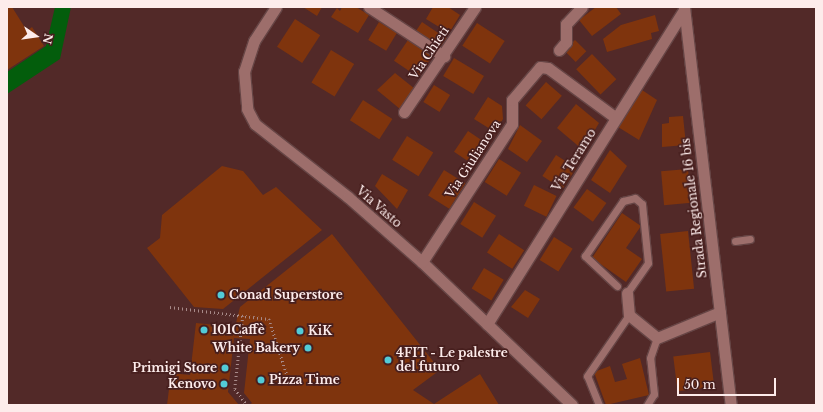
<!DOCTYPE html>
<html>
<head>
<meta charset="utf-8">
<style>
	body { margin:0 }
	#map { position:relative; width:823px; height:412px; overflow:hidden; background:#522928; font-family:"Libre Baskerville",serif }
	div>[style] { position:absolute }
	.green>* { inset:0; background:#035d0c }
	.building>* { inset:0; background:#7f340d; transform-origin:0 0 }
	.path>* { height:2.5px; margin-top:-1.25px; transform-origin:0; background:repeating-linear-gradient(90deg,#a78a89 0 1px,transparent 0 4px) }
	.roads { filter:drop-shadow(1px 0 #664545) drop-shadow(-1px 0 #664545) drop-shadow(0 1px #664545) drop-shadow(0 -1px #664545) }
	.service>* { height:7px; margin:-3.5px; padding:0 3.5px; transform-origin:3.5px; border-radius:3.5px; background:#9d6e6b }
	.minor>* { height:11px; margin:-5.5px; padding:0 5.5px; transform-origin:5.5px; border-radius:5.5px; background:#9d6e6b }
	.secondary>* { height:11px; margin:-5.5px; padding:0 5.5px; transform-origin:5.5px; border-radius:5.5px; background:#9d6e6b }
	.dots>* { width:11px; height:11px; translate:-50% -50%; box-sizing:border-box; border:2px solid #471f1e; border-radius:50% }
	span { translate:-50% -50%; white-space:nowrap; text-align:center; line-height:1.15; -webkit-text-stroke:3.5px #471f1e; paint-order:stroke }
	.street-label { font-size:12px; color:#fdeceb }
	.poi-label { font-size:12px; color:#fdeceb; font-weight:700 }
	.left { translate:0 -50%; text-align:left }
	.right { translate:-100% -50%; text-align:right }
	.frame { position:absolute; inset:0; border:8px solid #fdeceb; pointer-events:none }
	.north { position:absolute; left:16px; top:16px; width:40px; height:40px; -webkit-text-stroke:3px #471f1e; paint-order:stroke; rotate:103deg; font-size:11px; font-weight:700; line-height:16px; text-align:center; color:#fdeceb }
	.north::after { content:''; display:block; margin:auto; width:14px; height:18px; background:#fdeceb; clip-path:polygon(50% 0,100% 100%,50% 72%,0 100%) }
	.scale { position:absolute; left:677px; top:378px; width:99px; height:18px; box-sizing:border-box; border:2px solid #fdeceb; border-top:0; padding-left:5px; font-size:12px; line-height:14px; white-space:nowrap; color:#fdeceb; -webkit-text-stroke:3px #471f1e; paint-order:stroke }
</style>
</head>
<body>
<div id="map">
	<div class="green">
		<i style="clip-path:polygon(55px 7px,71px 7px,60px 59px,7px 94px,7px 72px,46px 46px)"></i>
	</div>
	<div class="building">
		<i style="clip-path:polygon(7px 7px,12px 7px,27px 31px,32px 27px,44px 46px,7px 70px)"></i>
		<i style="clip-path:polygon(303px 7px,322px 7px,317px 16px)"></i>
		<i style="clip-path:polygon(342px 7px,356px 7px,369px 15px,358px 33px,331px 17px,337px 8px,340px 11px)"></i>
		<i style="clip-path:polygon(433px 7px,448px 7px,460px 15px,449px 33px,426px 19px)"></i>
		<i style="clip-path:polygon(596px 7px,616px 7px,621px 14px,592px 36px,579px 20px)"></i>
		<i style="clip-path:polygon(655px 15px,659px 31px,651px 33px,652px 39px,607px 52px,603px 39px,621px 25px)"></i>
		<i style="left:295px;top:19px;width:30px;height:33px;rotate:33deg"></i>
		<i style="left:379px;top:22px;width:21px;height:21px;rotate:31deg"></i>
		<i style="left:422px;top:22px;width:29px;height:12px;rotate:34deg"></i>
		<i style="left:477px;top:23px;width:33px;height:27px;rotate:33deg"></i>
		<i style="left:408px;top:40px;width:29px;height:25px;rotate:34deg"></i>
		<i style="left:575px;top:40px;width:16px;height:15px;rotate:45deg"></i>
		<i style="left:331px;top:50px;width:27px;height:38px;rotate:31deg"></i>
		<i style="left:592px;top:54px;width:35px;height:22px;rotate:46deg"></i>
		<i style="left:454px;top:58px;width:35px;height:21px;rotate:31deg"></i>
		<i style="clip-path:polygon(395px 73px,415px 89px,400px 109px,377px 90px)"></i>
		<i style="left:546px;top:82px;width:21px;height:31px;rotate:41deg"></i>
		<i style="left:434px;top:85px;width:19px;height:20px;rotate:32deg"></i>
		<i style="clip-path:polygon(642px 90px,657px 100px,639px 140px,618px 127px)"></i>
		<i style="clip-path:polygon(488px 97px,502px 106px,503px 119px,495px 132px,474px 119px)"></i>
		<i style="left:363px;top:100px;width:35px;height:24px;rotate:33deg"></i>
		<i style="clip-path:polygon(576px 104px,599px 123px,583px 150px,557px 128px)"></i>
		<i style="clip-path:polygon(683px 116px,686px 145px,662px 147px,662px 124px,669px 123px,669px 117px)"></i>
		<i style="clip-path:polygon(520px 125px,542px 141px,527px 162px,508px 149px)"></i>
		<i style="left:468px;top:131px;width:25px;height:25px;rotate:34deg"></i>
		<i style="left:407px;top:136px;width:31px;height:28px;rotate:32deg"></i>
		<i style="clip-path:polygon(610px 150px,627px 166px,610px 193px,591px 180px)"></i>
		<i style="left:556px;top:155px;width:24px;height:25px;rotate:33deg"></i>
		<i style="left:499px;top:159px;width:26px;height:27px;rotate:32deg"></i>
		<i style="clip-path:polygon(222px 166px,243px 171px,263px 195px,276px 187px,322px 230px,223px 309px,194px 307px,147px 248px,160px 238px,162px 215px)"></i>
		<i style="left:688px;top:169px;width:34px;height:27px;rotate:85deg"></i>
		<i style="left:444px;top:170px;width:25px;height:30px;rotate:32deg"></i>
		<i style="clip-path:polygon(382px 174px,408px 190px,397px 209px,375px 186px)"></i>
		<i style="left:534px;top:185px;width:25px;height:23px;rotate:26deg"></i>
		<i style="left:587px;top:189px;width:24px;height:23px;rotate:36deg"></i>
		<i style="left:474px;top:202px;width:26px;height:26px;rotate:32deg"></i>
		<i style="clip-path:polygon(622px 213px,641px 226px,626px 248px,642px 259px,626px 282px,592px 258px)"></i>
		<i style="left:688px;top:231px;width:58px;height:28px;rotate:84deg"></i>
		<i style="clip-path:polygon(332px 234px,440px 370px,413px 390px,434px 404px,480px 374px,499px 405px,249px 405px,252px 403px,244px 393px,250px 339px,234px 338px,228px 392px,239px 405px,167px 405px,171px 373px,190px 375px,196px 323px,235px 327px,240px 307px)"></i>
		<i style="left:499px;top:234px;width:30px;height:22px;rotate:33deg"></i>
		<i style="left:554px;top:237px;width:22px;height:27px;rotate:32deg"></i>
		<i style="left:484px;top:268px;width:23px;height:24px;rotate:31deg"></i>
		<i style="clip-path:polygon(525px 290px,540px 299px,528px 318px,511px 307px)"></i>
		<i style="left:710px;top:352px;width:35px;height:37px;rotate:83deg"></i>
		<i style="clip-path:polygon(640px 358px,649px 395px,606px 405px,594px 372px,610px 366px,615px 382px,627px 379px,622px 364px)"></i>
	</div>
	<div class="path">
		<i style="left:170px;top:307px;width:100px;rotate:6.9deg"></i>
		<i style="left:269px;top:319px;width:68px;rotate:72.1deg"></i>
		<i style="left:243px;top:316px;width:73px;rotate:96.3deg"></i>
		<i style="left:235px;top:389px;width:20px;rotate:53deg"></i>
	</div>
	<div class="roads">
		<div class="service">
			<i style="left:735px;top:241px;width:15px;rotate:-8deg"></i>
			<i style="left:617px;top:286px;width:44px;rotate:-136.8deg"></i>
			<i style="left:585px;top:256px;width:67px;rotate:-55.4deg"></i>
			<i style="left:623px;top:201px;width:12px;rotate:-14deg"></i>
			<i style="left:635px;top:198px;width:9px;rotate:41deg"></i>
			<i style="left:642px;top:204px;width:59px;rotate:84.2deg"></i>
			<i style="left:648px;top:263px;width:37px;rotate:125deg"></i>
			<i style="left:599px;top:405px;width:31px;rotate:-112deg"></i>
			<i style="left:587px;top:376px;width:74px;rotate:-55.5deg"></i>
			<i style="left:647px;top:405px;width:13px;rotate:-58deg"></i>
			<i style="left:654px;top:394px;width:36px;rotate:-96deg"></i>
			<i style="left:650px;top:358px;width:21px;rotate:-71deg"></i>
		</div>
		<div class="minor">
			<i style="left:276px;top:7px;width:40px;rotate:122.9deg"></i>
			<i style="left:254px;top:41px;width:32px;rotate:108deg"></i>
			<i style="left:244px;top:71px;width:38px;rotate:85deg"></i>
			<i style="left:247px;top:109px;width:17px;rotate:62deg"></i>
			<i style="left:255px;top:124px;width:118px;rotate:38.1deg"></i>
			<i style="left:348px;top:197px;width:98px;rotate:41.3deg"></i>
			<i style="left:422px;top:262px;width:207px;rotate:43.6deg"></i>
			<i style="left:369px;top:7px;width:90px;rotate:33.2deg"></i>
			<i style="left:559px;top:50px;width:11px;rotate:-49deg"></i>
			<i style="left:566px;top:42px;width:18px;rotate:-90deg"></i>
			<i style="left:566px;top:24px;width:23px;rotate:-47deg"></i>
			<i style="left:404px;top:112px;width:127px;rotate:-55.9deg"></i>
			<i style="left:422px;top:262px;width:165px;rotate:-56.9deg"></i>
			<i style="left:512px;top:124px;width:24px;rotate:-90deg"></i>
			<i style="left:512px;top:100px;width:43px;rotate:-49.7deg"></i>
			<i style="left:540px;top:67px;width:8px;rotate:7deg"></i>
			<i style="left:548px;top:68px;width:84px;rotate:36.3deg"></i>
			<i style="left:627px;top:293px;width:22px;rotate:85deg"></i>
			<i style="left:629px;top:315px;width:36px;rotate:39deg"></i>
			<i style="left:657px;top:338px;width:68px;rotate:-22.4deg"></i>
			<i style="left:487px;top:324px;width:371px;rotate:-57.9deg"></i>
		</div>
		<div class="secondary">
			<i style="left:684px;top:7px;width:401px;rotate:83.3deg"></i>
		</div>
	</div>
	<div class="dots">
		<i style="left:221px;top:295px;background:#52cbd7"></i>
		<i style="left:204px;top:330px;background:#52cbd7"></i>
		<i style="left:300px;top:331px;background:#52cbd7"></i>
		<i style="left:308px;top:348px;background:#52cbd7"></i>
		<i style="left:388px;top:360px;background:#52cbd7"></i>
		<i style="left:225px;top:368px;background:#52cbd7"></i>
		<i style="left:261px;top:380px;background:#52cbd7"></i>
		<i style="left:224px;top:384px;background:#52cbd7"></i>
	</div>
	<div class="street-label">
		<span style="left:429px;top:53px;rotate:-56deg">Via Chieti</span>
		<span style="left:473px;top:159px;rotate:-57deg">Via Giulianova</span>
		<span style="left:574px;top:160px;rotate:-58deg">Via Teramo</span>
		<span style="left:379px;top:207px;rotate:41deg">Via Vasto</span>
		<span style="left:694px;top:208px;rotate:-97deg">Strada Regionale 16 bis</span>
	</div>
	<div class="poi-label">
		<span class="left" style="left:229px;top:295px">Conad Superstore</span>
		<span class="left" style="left:212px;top:330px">101Caffè</span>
		<span class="left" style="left:308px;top:331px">KiK</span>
		<span class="right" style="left:300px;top:348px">White Bakery</span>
		<span class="left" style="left:396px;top:360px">4FIT - Le palestre<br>del futuro</span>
		<span class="right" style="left:217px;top:368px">Primigi Store</span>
		<span class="left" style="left:269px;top:380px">Pizza Time</span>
		<span class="right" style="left:216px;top:384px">Kenovo</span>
	</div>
	<div class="frame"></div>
	<div class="north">N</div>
	<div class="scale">50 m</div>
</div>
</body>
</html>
